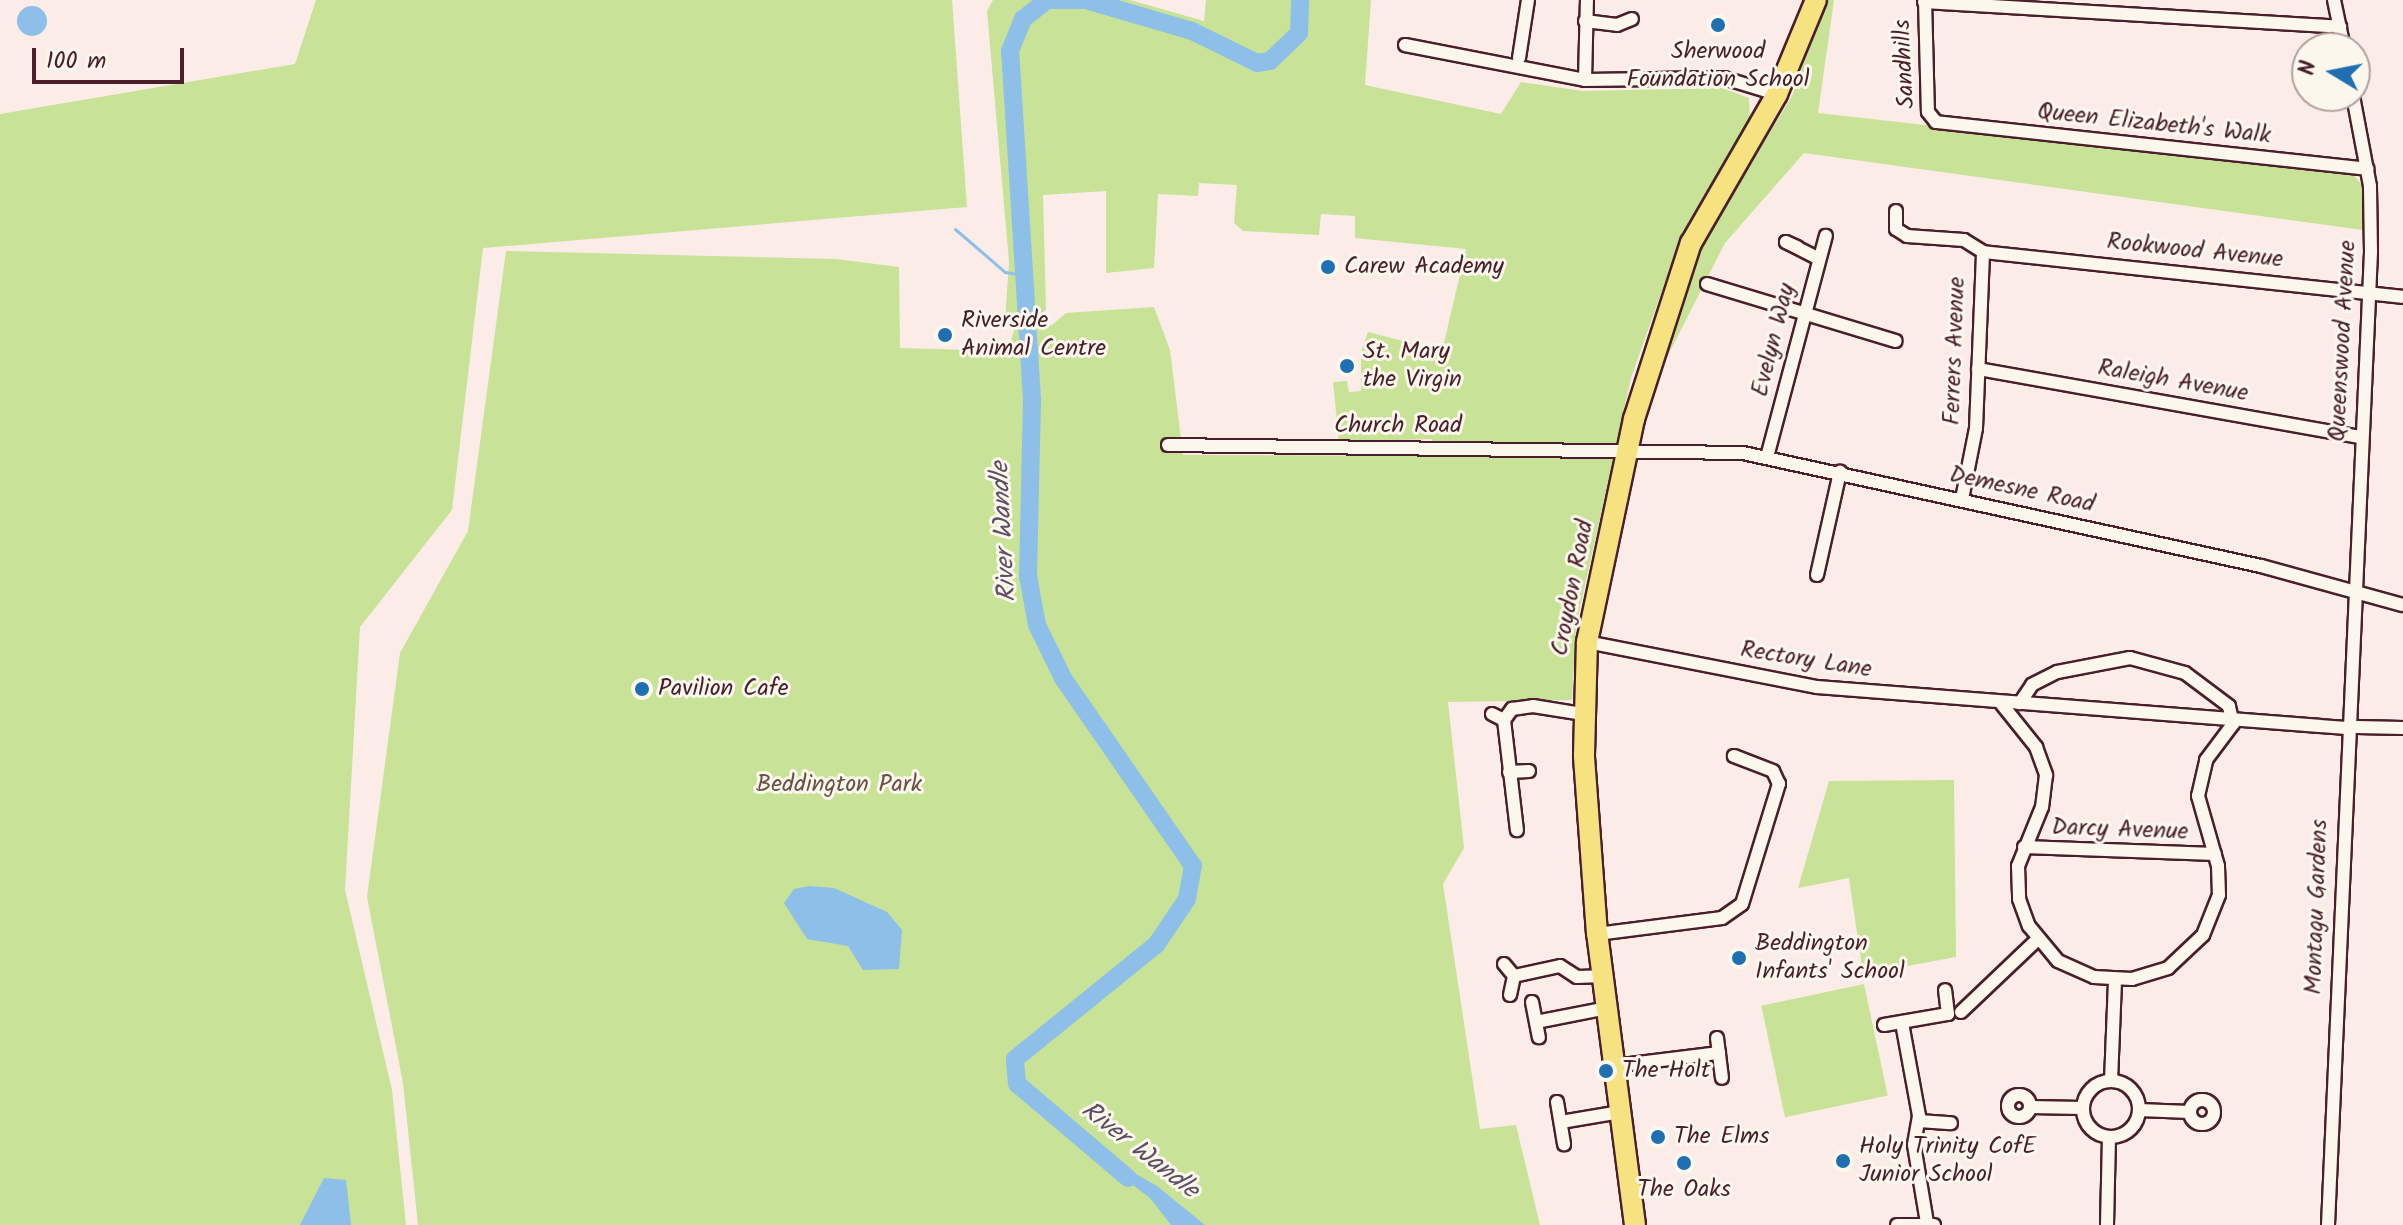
<!DOCTYPE html>
<html>
<head>
<meta charset="utf-8">
<style>
	body { margin:0 }
	#map { position:relative; width:2403px; height:1225px; overflow:hidden; background:#fbece8; font-family:Kalam,sans-serif }
	div>[style] { position:absolute }
	.green>* { inset:0; background:#c8e298; transform-origin:0 0 }
	.water>* { inset:0; background:#8dbfe9 }
	.round { border-radius:50% }
	.stream>* { height:3px; margin:-1.5px; padding:0 1.5px; transform-origin:1.5px; border-radius:1.5px; background:#8dbfe9 }
	.river>* { height:18px; margin:-9px; padding:0 9px; transform-origin:9px; border-radius:9px; background:#8dbfe9 }
	.roads { filter:drop-shadow(2px 0 #4a1f2b) drop-shadow(-2px 0 #4a1f2b) drop-shadow(0 2px #4a1f2b) drop-shadow(0 -2px #4a1f2b) }
	.minor>* { height:12px; margin:-6px; padding:0 6px; transform-origin:6px; border-radius:6px; background:#fbf7ec }
	.minor>.ring { margin:-6px; padding:0; box-sizing:content-box; background:none; border:12px solid #fbf7ec; border-radius:50% }
	.trunk>* { height:20px; margin:-10px; padding:0 10px; transform-origin:10px; border-radius:10px; background:#f6e281 }
	.dots>* { width:22px; height:22px; translate:-50% -50%; box-sizing:border-box; border:4px solid #fbf7ec; border-radius:50% }
	span { translate:-50% -50%; white-space:nowrap; text-align:center; line-height:1.15; -webkit-text-stroke:6px #fbf7ec; paint-order:stroke }
	.poi-label { font-size:24px; color:#4a1f2b }
	.left { translate:0 -50%; text-align:left }
	.street-label { font-size:24px; color:#4a1f2b }
	.park-label { font-size:24px; color:#6a5046 }
	.water-label { font-size:26px; color:#5e4f64; font-style:italic }
	.north { position:absolute; left:2291px; top:32px; width:80px; height:80px; box-sizing:border-box; background:#fbf7ec; border:2px solid #b4a19f; border-radius:50%; rotate:280deg; font-size:22px; font-weight:700; line-height:32px; text-align:center; color:#4a1f2b }
	.north::after { content:''; display:block; margin:auto; width:28px; height:36px; background:#1f6fb2; clip-path:polygon(50% 0,100% 100%,50% 72%,0 100%) }
	.scale { position:absolute; left:32px; top:48px; width:152px; height:36px; box-sizing:border-box; border:4px solid #4a1f2b; border-top:0; padding-left:10px; font-size:24px; line-height:28px; white-space:nowrap; color:#4a1f2b; -webkit-text-stroke:6px #fbf7ec; paint-order:stroke }
</style>
</head>
<body>
<div id="map">
	<div class="green">
		<i style="clip-path:polygon(316px 0,952px 0,967px 207px,483px 248px,452px 510px,360px 627px,345px 890px,392px 1090px,406px 1225px,0 1225px,0 114px,295px 64px)"></i>
		<i style="clip-path:polygon(993px 0,1130px 0,1204px 21px,1206px 0,1371px 0,1365px 85px,1501px 114px,1521px 82px,1583px 91px,1722px 88px,1749px 98px,1750px 122px,1681px 237px,1631px 378px,1576px 626px,1572px 700px,1448px 702px,1464px 848px,1443px 884px,1480px 1129px,1516px 1125px,1540px 1225px,418px 1225px,403px 1083px,367px 897px,400px 653px,468px 531px,506px 251px,836px 259px,899px 267px,900px 348px,1008px 351px,1014px 330px,1052px 325px,1066px 313px,1154px 307px,1170px 350px,1183px 455px,1428px 456px,1432px 439px,1339px 442px,1333px 382px,1347px 381px,1349px 392px,1361px 391px,1361px 352px,1368px 332px,1442px 351px,1466px 249px,1355px 238px,1355px 216px,1321px 214px,1319px 235px,1243px 231px,1234px 223px,1237px 185px,1199px 183px,1198px 196px,1158px 194px,1154px 268px,1106px 273px,1106px 191px,1043px 195px,1046px 309px,1040px 318px,1005px 321px,1009px 262px,987px 11px)"></i>
		<i style="clip-path:polygon(1826px 0,1834px 0,1818px 113px,2352px 173px,2362px 185px,2363px 230px,1804px 153px,1725px 243px,1654px 383px,1700px 248px,1792px 96px)"></i>
		<i style="clip-path:polygon(1954px 780px,1956px 957px,1863px 974px,1849px 878px,1798px 888px,1829px 781px)"></i>
		<i style="left:1864px;top:984px;width:114px;height:105px;rotate:78deg"></i>
	</div>
	<div class="water">
		<i class="round" style="left:17px;top:6px;width:30px;height:30px"></i>
		<i style="clip-path:polygon(809px 886px,834px 888px,887px 912px,902px 930px,899px 969px,863px 970px,848px 946px,807px 939px,784px 903px,794px 889px)"></i>
		<i style="clip-path:polygon(1109px 1167px,1127px 1169px,1157px 1186px,1205px 1225px,1171px 1225px,1150px 1198px)"></i>
		<i style="clip-path:polygon(324px 1178px,346px 1180px,351px 1225px,300px 1225px)"></i>
	</div>
	<div class="stream">
		<i style="left:955px;top:229px;width:66px;rotate:40.7deg"></i>
		<i style="left:1005px;top:272px;width:20px;rotate:9deg"></i>
	</div>
	<div class="river">
		<i style="left:1128px;top:1178px;width:145px;rotate:-139.7deg"></i>
		<i style="left:1017px;top:1084px;width:25px;rotate:-95deg"></i>
		<i style="left:1015px;top:1059px;width:181px;rotate:-39deg"></i>
		<i style="left:1156px;top:945px;width:55px;rotate:-56deg"></i>
		<i style="left:1187px;top:899px;width:34px;rotate:-80deg"></i>
		<i style="left:1193px;top:866px;width:229px;rotate:-124.7deg"></i>
		<i style="left:1063px;top:678px;width:59px;rotate:-116.1deg"></i>
		<i style="left:1037px;top:625px;width:50px;rotate:-100.4deg"></i>
		<i style="left:1028px;top:576px;width:177px;rotate:-88.7deg"></i>
		<i style="left:1032px;top:399px;width:349px;rotate:-93.6deg"></i>
		<i style="left:1010px;top:51px;width:35px;rotate:-68deg"></i>
		<i style="left:1023px;top:19px;width:31px;rotate:-38deg"></i>
		<i style="left:1047px;top:0;width:39px"></i>
		<i style="left:1086px;top:0;width:110px;rotate:16.3deg"></i>
		<i style="left:1192px;top:31px;width:72px;rotate:26.2deg"></i>
		<i style="left:1257px;top:63px;width:13px;rotate:-9deg"></i>
		<i style="left:1270px;top:61px;width:40px;rotate:-44deg"></i>
		<i style="left:1299px;top:33px;width:33px;rotate:-88deg"></i>
	</div>
	<div class="roads">
		<div class="minor">
			<i style="left:1925px;top:0;width:112px;rotate:88.5deg"></i>
			<i style="left:1928px;top:112px;width:13px;rotate:51deg"></i>
			<i style="left:1936px;top:122px;width:434px;rotate:6.2deg"></i>
			<i style="left:2334px;top:0;width:49px;rotate:78.2deg"></i>
			<i style="left:1924px;top:2px;width:417px;rotate:3.4deg"></i>
			<i style="left:1585px;top:21px;width:32px;rotate:7deg"></i>
			<i style="left:1617px;top:25px;width:16px;rotate:-22deg"></i>
			<i style="left:1405px;top:45px;width:183px;rotate:11deg"></i>
			<i style="left:1585px;top:80px;width:139px;rotate:-0.8deg"></i>
			<i style="left:1724px;top:78px;width:55px;rotate:16.8deg"></i>
			<i style="left:1519px;top:58px;width:59px;rotate:-81.2deg"></i>
			<i style="left:1585px;top:80px;width:80px;rotate:-88.6deg"></i>
			<i style="left:1896px;top:211px;width:18px;rotate:90deg"></i>
			<i style="left:1896px;top:229px;width:13px;rotate:32deg"></i>
			<i style="left:1907px;top:236px;width:57px;rotate:4deg"></i>
			<i style="left:1964px;top:240px;width:22px;rotate:32deg"></i>
			<i style="left:1797px;top:247px;width:12px;rotate:-156deg"></i>
			<i style="left:1786px;top:242px;width:35px;rotate:27deg"></i>
			<i style="left:1983px;top:252px;width:422px;rotate:6.1deg"></i>
			<i style="left:1707px;top:284px;width:197px;rotate:16.8deg"></i>
			<i style="left:1978px;top:369px;width:389px;rotate:10.1deg"></i>
			<i style="left:1168px;top:445px;width:575px;rotate:0.8deg"></i>
			<i style="left:1743px;top:453px;width:530px;rotate:12.31deg"></i>
			<i style="left:2261px;top:566px;width:147px;rotate:15.4deg"></i>
			<i style="left:1767px;top:457px;width:229px;rotate:-75.1deg"></i>
			<i style="left:1962px;top:499px;width:72px;rotate:-78.8deg"></i>
			<i style="left:1976px;top:428px;width:176px;rotate:-87.7deg"></i>
			<i style="left:1817px;top:575px;width:106px;rotate:-77.4deg"></i>
			<i style="left:1587px;top:642px;width:234px;rotate:11.1deg"></i>
			<i style="left:1817px;top:687px;width:531px;rotate:4.43deg"></i>
			<i style="left:2000px;top:702px;width:58px;rotate:51.3deg"></i>
			<i style="left:2036px;top:747px;width:30px;rotate:70deg"></i>
			<i style="left:2046px;top:775px;width:32px;rotate:97deg"></i>
			<i style="left:2042px;top:807px;width:64px;rotate:112.1deg"></i>
			<i style="left:2018px;top:866px;width:33px;rotate:88deg"></i>
			<i style="left:2019px;top:899px;width:29px;rotate:70deg"></i>
			<i style="left:2029px;top:926px;width:45px;rotate:50.4deg"></i>
			<i style="left:2058px;top:961px;width:39px;rotate:24deg"></i>
			<i style="left:2094px;top:977px;width:38px;rotate:3deg"></i>
			<i style="left:2132px;top:979px;width:38px;rotate:-17deg"></i>
			<i style="left:2168px;top:968px;width:48px;rotate:-43.3deg"></i>
			<i style="left:2203px;top:935px;width:43px;rotate:-68.2deg"></i>
			<i style="left:2219px;top:895px;width:29px;rotate:-92deg"></i>
			<i style="left:2218px;top:866px;width:73px;rotate:-105.9deg"></i>
			<i style="left:2198px;top:796px;width:37px;rotate:-77deg"></i>
			<i style="left:2206px;top:760px;width:45px;rotate:-53.1deg"></i>
			<i style="left:2233px;top:724px;width:18px;rotate:-103deg"></i>
			<i style="left:2229px;top:706px;width:55px;rotate:-143.1deg"></i>
			<i style="left:2185px;top:673px;width:57px;rotate:-164.7deg"></i>
			<i style="left:2130px;top:658px;width:74px;rotate:169.1deg"></i>
			<i style="left:2057px;top:672px;width:28px;rotate:153deg"></i>
			<i style="left:2032px;top:685px;width:22px;rotate:124deg"></i>
			<i style="left:1492px;top:714px;width:13px;rotate:27deg"></i>
			<i style="left:1504px;top:720px;width:14px;rotate:-54deg"></i>
			<i style="left:1512px;top:709px;width:21px;rotate:-8deg"></i>
			<i style="left:1533px;top:706px;width:51px;rotate:9.1deg"></i>
			<i style="left:1504px;top:720px;width:111px;rotate:83.3deg"></i>
			<i style="left:2357px;top:727px;width:46px;rotate:1.2deg"></i>
			<i style="left:1509px;top:772px;width:20px;rotate:-3deg"></i>
			<i style="left:2024px;top:847px;width:191px;rotate:2.1deg"></i>
			<i style="left:1597px;top:934px;width:126px;rotate:-7.3deg"></i>
			<i style="left:1722px;top:918px;width:24px;rotate:-35deg"></i>
			<i style="left:1742px;top:904px;width:126px;rotate:-72.9deg"></i>
			<i style="left:1779px;top:784px;width:14px;rotate:-115deg"></i>
			<i style="left:1773px;top:771px;width:42px;rotate:-159deg"></i>
			<i style="left:1504px;top:964px;width:16px;rotate:50deg"></i>
			<i style="left:1514px;top:976px;width:47px;rotate:-12.3deg"></i>
			<i style="left:1560px;top:966px;width:20px;rotate:33deg"></i>
			<i style="left:1577px;top:977px;width:25px;rotate:-2deg"></i>
			<i style="left:1510px;top:995px;width:19px;rotate:-78deg"></i>
			<i style="left:1532px;top:1002px;width:36px;rotate:79deg"></i>
			<i style="left:1961px;top:1012px;width:105px;rotate:-43.5deg"></i>
			<i style="left:1536px;top:1022px;width:72px;rotate:-11.2deg"></i>
			<i style="left:1902px;top:1023px;width:95px;rotate:79.6deg"></i>
			<i style="left:1919px;top:1116px;width:29px;rotate:100deg"></i>
			<i style="left:1914px;top:1145px;width:79px;rotate:80.5deg"></i>
			<i style="left:1884px;top:1025px;width:65px;rotate:-9.8deg"></i>
			<i style="left:1948px;top:1014px;width:24px;rotate:-97deg"></i>
			<i style="left:1717px;top:1038px;width:40px;rotate:82.9deg"></i>
			<i style="left:1614px;top:1066px;width:106px;rotate:-7.1deg"></i>
			<i class="ring" style="left:2083px;top:1081px;width:44px;height:44px"></i>
			<i style="left:2111px;top:1081px;width:100px;rotate:-87.7deg"></i>
			<i class="ring" style="left:2008px;top:1095px;width:10px;height:10px"></i>
			<i class="ring" style="left:2190px;top:1100px;width:12px;height:12px"></i>
			<i style="left:1557px;top:1102px;width:43px;rotate:80.5deg"></i>
			<i style="left:2030px;top:1107px;width:52px;rotate:1.1deg"></i>
			<i style="left:2139px;top:1110px;width:51px;rotate:2.2deg"></i>
			<i style="left:1919px;top:1121px;width:32px;rotate:4deg"></i>
			<i style="left:1561px;top:1122px;width:60px;rotate:-9.6deg"></i>
			<i style="left:1897px;top:1225px;width:37px"></i>
			<i style="left:2107px;top:1225px;width:87px;rotate:-88.7deg"></i>
			<i style="left:2328px;top:1225px;width:974px;rotate:-87.47deg"></i>
			<i style="left:2371px;top:252px;width:66px;rotate:-90.9deg"></i>
			<i style="left:2370px;top:186px;width:92px;rotate:-100.7deg"></i>
		</div>
		<div class="trunk">
			<i style="left:1635px;top:1225px;width:293px;rotate:-97.4deg"></i>
			<i style="left:1597px;top:934px;width:179px;rotate:-94.2deg"></i>
			<i style="left:1584px;top:755px;width:113px;rotate:-88.5deg"></i>
			<i style="left:1587px;top:642px;width:228px;rotate:-78.1deg"></i>
			<i style="left:1634px;top:419px;width:185px;rotate:-72.1deg"></i>
			<i style="left:1691px;top:243px;width:172px;rotate:-60deg"></i>
			<i style="left:1777px;top:94px;width:102px;rotate:-67.5deg"></i>
		</div>
	</div>
	<div class="dots">
		<i style="left:1718px;top:25px;background:#1f6fb2"></i>
		<i style="left:1328px;top:267px;background:#1f6fb2"></i>
		<i style="left:945px;top:335px;background:#1f6fb2"></i>
		<i style="left:1347px;top:366px;background:#1f6fb2"></i>
		<i style="left:642px;top:689px;background:#1f6fb2"></i>
		<i style="left:1739px;top:958px;background:#1f6fb2"></i>
		<i style="left:1606px;top:1071px;background:#1f6fb2"></i>
		<i style="left:1658px;top:1137px;background:#1f6fb2"></i>
		<i style="left:1843px;top:1161px;background:#1f6fb2"></i>
		<i style="left:1684px;top:1163px;background:#1f6fb2"></i>
	</div>
	<div class="poi-label">
		<span style="left:1718px;top:66px">Sherwood<br>Foundation School</span>
		<span class="left" style="left:1344px;top:267px">Carew Academy</span>
		<span class="left" style="left:961px;top:335px">Riverside<br>Animal Centre</span>
		<span class="left" style="left:1363px;top:366px">St. Mary<br>the Virgin</span>
		<span class="left" style="left:658px;top:689px">Pavilion Cafe</span>
		<span class="left" style="left:1755px;top:958px">Beddington<br>Infants' School</span>
		<span class="left" style="left:1622px;top:1071px">The Holt</span>
		<span class="left" style="left:1674px;top:1137px">The Elms</span>
		<span class="left" style="left:1859px;top:1161px">Holy Trinity CofE<br>Junior School</span>
		<span style="left:1684px;top:1190px">The Oaks</span>
	</div>
	<div class="street-label">
		<span style="left:1905px;top:64px;rotate:-93deg">Sandhills</span>
		<span style="left:2154px;top:124px;rotate:6deg">Queen Elizabeth's Walk</span>
		<span style="left:2195px;top:251px;rotate:6deg">Rookwood Avenue</span>
		<span style="left:1774px;top:340px;rotate:-76deg">Evelyn Way</span>
		<span style="left:2343px;top:341px;rotate:-87deg">Queenswood Avenue</span>
		<span style="left:1955px;top:351px;rotate:-88deg">Ferrers Avenue</span>
		<span style="left:2173px;top:381px;rotate:10deg">Raleigh Avenue</span>
		<span style="left:1398px;top:426px">Church Road</span>
		<span style="left:2022px;top:490px;rotate:12deg">Demesne Road</span>
		<span style="left:1573px;top:588px;rotate:-79deg">Croydon Road</span>
		<span style="left:1806px;top:660px;rotate:9deg">Rectory Lane</span>
		<span style="left:2120px;top:830px;rotate:2deg">Darcy Avenue</span>
		<span style="left:2317px;top:907px;rotate:-88deg">Montagu Gardens</span>
	</div>
	<div class="park-label">
		<span style="left:839px;top:785px">Beddington Park</span>
	</div>
	<div class="water-label">
		<span style="left:1005px;top:532px;rotate:-93deg">River Wandle</span>
		<span style="left:1139px;top:1151px;rotate:38deg">River Wandle</span>
	</div>
	<div class="north">N</div>
	<div class="scale">100 m</div>
</div>
</body>
</html>
